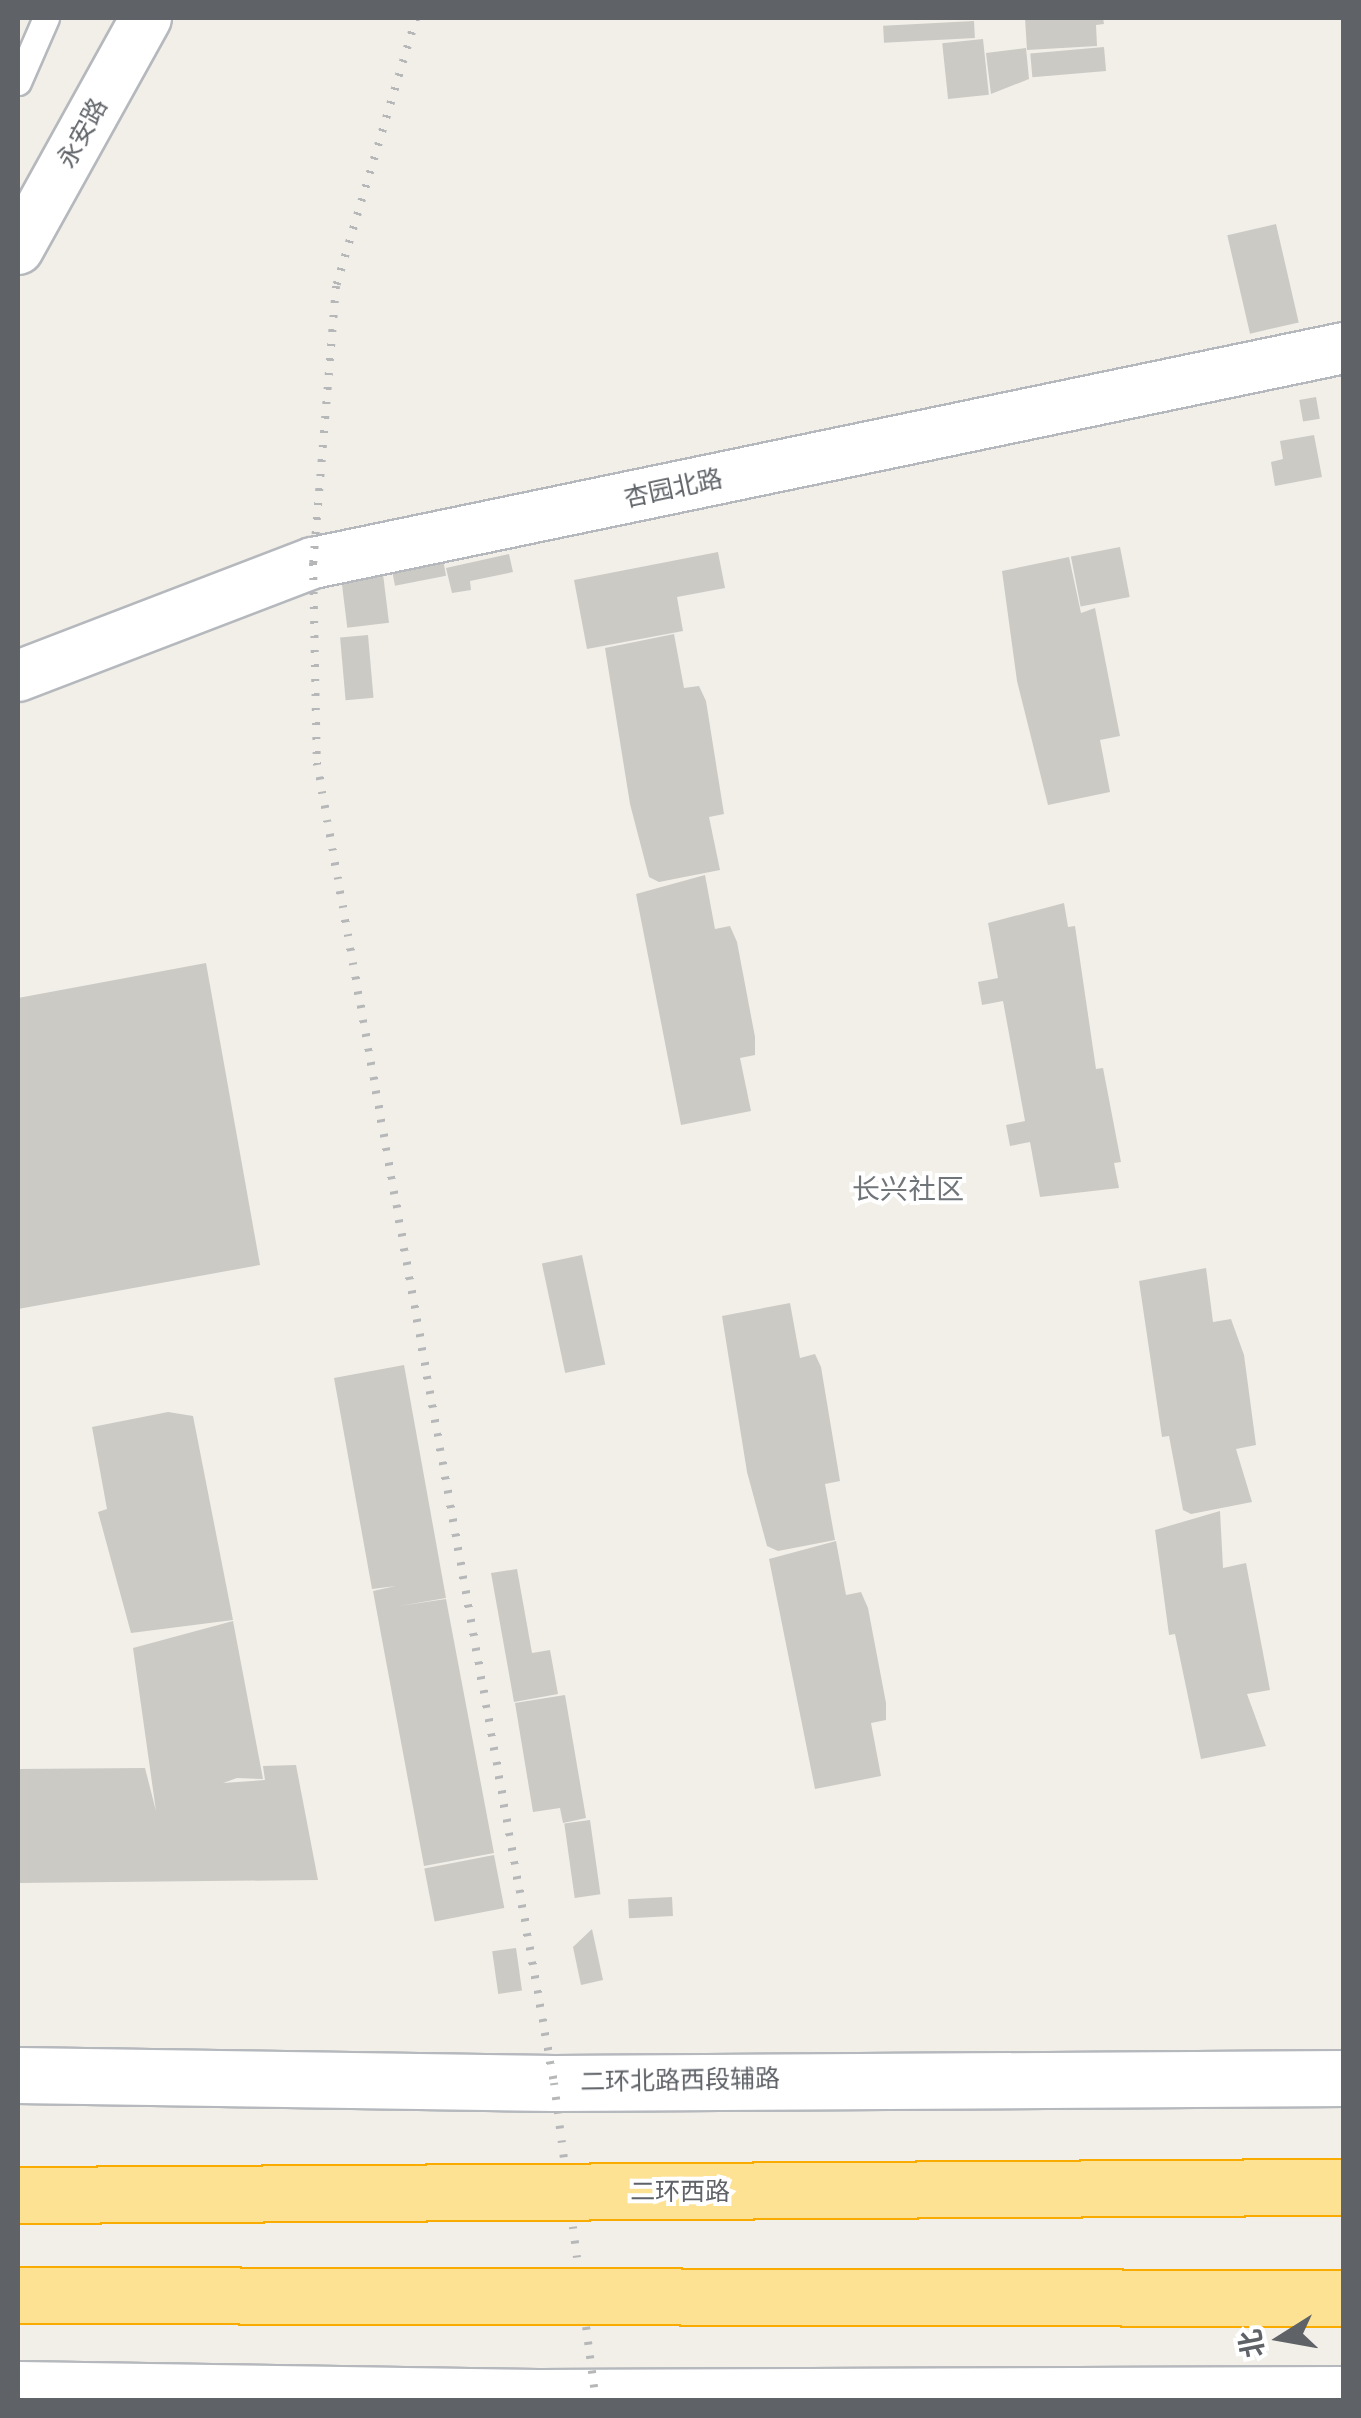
<!DOCTYPE html>
<html>
<head>
<meta charset="utf-8">
<style>
	body { margin:0 }
	#map { position:relative; width:1361px; height:2418px; overflow:hidden; background:#f1efe8; font-family:"Public Sans","Noto Sans SC",sans-serif }
	div>[style] { position:absolute }
	.building>* { inset:0; background:#cccac5; transform-origin:0 0 }
	.roads { filter:drop-shadow(2px 0 #b5b8bc) drop-shadow(-2px 0 #b5b8bc) drop-shadow(0 2px #b5b8bc) drop-shadow(0 -2px #b5b8bc) }
	.lane>* { height:25px; margin:-12.5px; padding:0 12.5px; transform-origin:12.5px; border-radius:12.5px; background:#fff }
	.street>* { height:50px; margin:-25px; padding:0 25px; transform-origin:25px; border-radius:25px; background:#fff }
	.secondary>* { height:55px; margin:-27.5px; padding:0 27.5px; transform-origin:27.5px; border-radius:27.5px; background:#fff }
	.rail>* { height:8px; margin-top:-4px; transform-origin:0; background:repeating-linear-gradient(90deg,#b6b7b8 0 2.5px,transparent 0 14.5px) }
	.bridges { filter:drop-shadow(2px 0 #f9ab00) drop-shadow(-2px 0 #f9ab00) drop-shadow(0 2px #f9ab00) drop-shadow(0 -2px #f9ab00) }
	.highway-bridge>* { height:55px; margin:-27.5px; padding:0 27.5px; transform-origin:27.5px; border-radius:27.5px; background:#fde293 }
	span { translate:-50% -50%; white-space:nowrap; text-align:center; line-height:1.15; -webkit-text-stroke:8px #fff; paint-order:stroke }
	.street-label { font-size:25px; color:#5f6368 }
	.neighbourhood-label { font-size:28px; color:#70757a }
	.frame { position:absolute; inset:0; border:20px solid #5f6368; pointer-events:none }
	.north { position:absolute; left:1231px; top:2288px; width:100px; height:100px; -webkit-text-stroke:8px #fff; paint-order:stroke; rotate:259deg; font-size:28px; font-weight:700; line-height:40px; text-align:center; color:#5f6368 }
	.north::after { content:''; display:block; margin:auto; width:35px; height:45px; background:#5f6368; clip-path:polygon(50% 0,100% 100%,50% 72%,0 100%) }
</style>
</head>
<body>
<div id="map">
	<div class="building">
		<i style="clip-path:polygon(1025px 18px,1103px 18px,1104px 24px,1096px 25px,1097px 46px,1027px 50px)"></i>
		<i style="left:974px;top:21px;width:17px;height:91px;rotate:87deg"></i>
		<i style="left:983px;top:39px;width:56px;height:41px;rotate:84deg"></i>
		<i style="left:1104px;top:47px;width:24px;height:74px;rotate:85deg"></i>
		<i style="clip-path:polygon(1026px 48px,1029px 79px,991px 94px,986px 53px)"></i>
		<i style="left:1276px;top:224px;width:101px;height:50px;rotate:77deg"></i>
		<i style="left:1316px;top:397px;width:22px;height:17px;rotate:80deg"></i>
		<i style="clip-path:polygon(1314px 435px,1322px 477px,1275px 486px,1271px 462px,1283px 459px,1280px 441px)"></i>
		<i style="left:1120px;top:547px;width:51px;height:50px;rotate:79deg"></i>
		<i style="clip-path:polygon(718px 552px,725px 588px,677px 597px,683px 631px,587px 649px,574px 580px)"></i>
		<i style="clip-path:polygon(509px 554px,513px 572px,470px 581px,471px 590px,452px 593px,446px 568px)"></i>
		<i style="clip-path:polygon(1069px 557px,1081px 613px,1095px 608px,1120px 736px,1100px 740px,1110px 792px,1048px 805px,1017px 681px,1002px 571px)"></i>
		<i style="left:443px;top:560px;width:16px;height:52px;rotate:79deg"></i>
		<i style="left:383px;top:574px;width:49px;height:42px;rotate:83deg"></i>
		<i style="clip-path:polygon(674px 634px,684px 688px,699px 686px,706px 701px,724px 814px,709px 817px,720px 870px,659px 882px,649px 877px,630px 804px,605px 648px)"></i>
		<i style="left:368px;top:635px;width:63px;height:28px;rotate:85deg"></i>
		<i style="clip-path:polygon(705px 875px,715px 929px,730px 926px,737px 942px,755px 1037px,755px 1055px,740px 1058px,751px 1111px,681px 1125px,636px 894px)"></i>
		<i style="clip-path:polygon(1064px 903px,1068px 927px,1075px 926px,1096px 1069px,1103px 1068px,1121px 1162px,1114px 1163px,1119px 1188px,1040px 1197px,1030px 1142px,1010px 1146px,1006px 1125px,1025px 1121px,1003px 1001px,982px 1005px,978px 982px,998px 978px,988px 923px)"></i>
		<i style="clip-path:polygon(206px 963px,260px 1265px,18px 1309px,18px 998px)"></i>
		<i style="left:582px;top:1255px;width:112px;height:41px;rotate:78deg"></i>
		<i style="clip-path:polygon(1206px 1268px,1213px 1322px,1231px 1319px,1244px 1355px,1256px 1445px,1236px 1449px,1252px 1502px,1191px 1514px,1183px 1510px,1169px 1436px,1162px 1437px,1139px 1281px)"></i>
		<i style="clip-path:polygon(790px 1303px,800px 1358px,815px 1354px,821px 1367px,840px 1481px,825px 1484px,835px 1540px,778px 1551px,767px 1546px,747px 1472px,722px 1316px)"></i>
		<i style="clip-path:polygon(404px 1365px,446px 1598px,399px 1606px,446px 1599px,494px 1853px,424px 1866px,373px 1591px,396px 1586px,372px 1589px,334px 1378px)"></i>
		<i style="clip-path:polygon(168px 1412px,193px 1416px,233px 1620px,131px 1633px,98px 1512px,107px 1509px,92px 1427px)"></i>
		<i style="clip-path:polygon(1220px 1511px,1223px 1568px,1246px 1563px,1270px 1690px,1247px 1694px,1266px 1746px,1201px 1759px,1175px 1634px,1169px 1635px,1155px 1530px)"></i>
		<i style="clip-path:polygon(836px 1541px,846px 1595px,861px 1592px,868px 1608px,886px 1703px,886px 1720px,871px 1723px,881px 1776px,815px 1789px,769px 1559px)"></i>
		<i style="clip-path:polygon(517px 1569px,532px 1653px,550px 1650px,558px 1694px,514px 1702px,491px 1573px)"></i>
		<i style="clip-path:polygon(233px 1621px,263px 1779px,237px 1778px,223px 1783px,265px 1780px,263px 1766px,296px 1765px,318px 1880px,18px 1883px,18px 1769px,145px 1768px,156px 1811px,133px 1648px)"></i>
		<i style="clip-path:polygon(565px 1695px,586px 1818px,563px 1823px,560px 1808px,533px 1812px,515px 1703px)"></i>
		<i style="left:590px;top:1820px;width:75px;height:26px;rotate:82deg"></i>
		<i style="left:494px;top:1855px;width:54px;height:71px;rotate:79deg"></i>
		<i style="left:672px;top:1897px;width:19px;height:44px;rotate:87deg"></i>
		<i style="clip-path:polygon(592px 1929px,603px 1980px,581px 1985px,573px 1947px)"></i>
		<i style="left:516px;top:1948px;width:43px;height:24px;rotate:82deg"></i>
	</div>
	<div class="roads">
		<div class="lane">
			<i style="left:18px;top:82px;width:70px;rotate:-66.4deg"></i>
		</div>
		<div class="street">
			<i style="left:18px;top:249px;width:264px;rotate:-61deg"></i>
			<i style="left:18px;top:676px;width:316px;rotate:-21deg"></i>
			<i style="left:313px;top:563px;width:1053px;rotate:-11.78deg"></i>
		</div>
		<div class="secondary">
			<i style="left:18px;top:2075px;width:536px;rotate:0.86deg"></i>
			<i style="left:554px;top:2083px;width:790px;rotate:-0.36deg"></i>
			<i style="left:18px;top:2389px;width:520px;rotate:0.88deg"></i>
			<i style="left:538px;top:2397px;width:806px;rotate:-0.21deg"></i>
		</div>
	</div>
	<div class="rail">
		<i style="left:416px;top:18px;width:280px;rotate:106.6deg"></i>
		<i style="left:336px;top:286px;width:278px;rotate:94.7deg"></i>
		<i style="left:313px;top:563px;width:200px;rotate:88.9deg"></i>
		<i style="left:317px;top:763px;width:1341px;rotate:79.82deg"></i>
		<i style="left:554px;top:2083px;width:320px;rotate:82.5deg"></i>
	</div>
	<div class="bridges">
		<div class="highway-bridge">
			<i style="left:18px;top:2195px;width:1326px;rotate:-0.35deg"></i>
			<i style="left:18px;top:2295px;width:1326px;rotate:0.13deg"></i>
		</div>
	</div>
	<div class="street-label">
		<span style="left:82px;top:133px;rotate:-61deg">永安路</span>
		<span style="left:673px;top:488px;rotate:-12deg">杏园北路</span>
		<span style="left:680px;top:2080px;rotate:-1deg">二环北路西段辅路</span>
		<span style="left:680px;top:2191px">二环西路</span>
	</div>
	<div class="neighbourhood-label">
		<span style="left:908px;top:1189px">长兴社区</span>
	</div>
	<div class="frame"></div>
	<div class="north">北</div>
</div>
</body>
</html>
